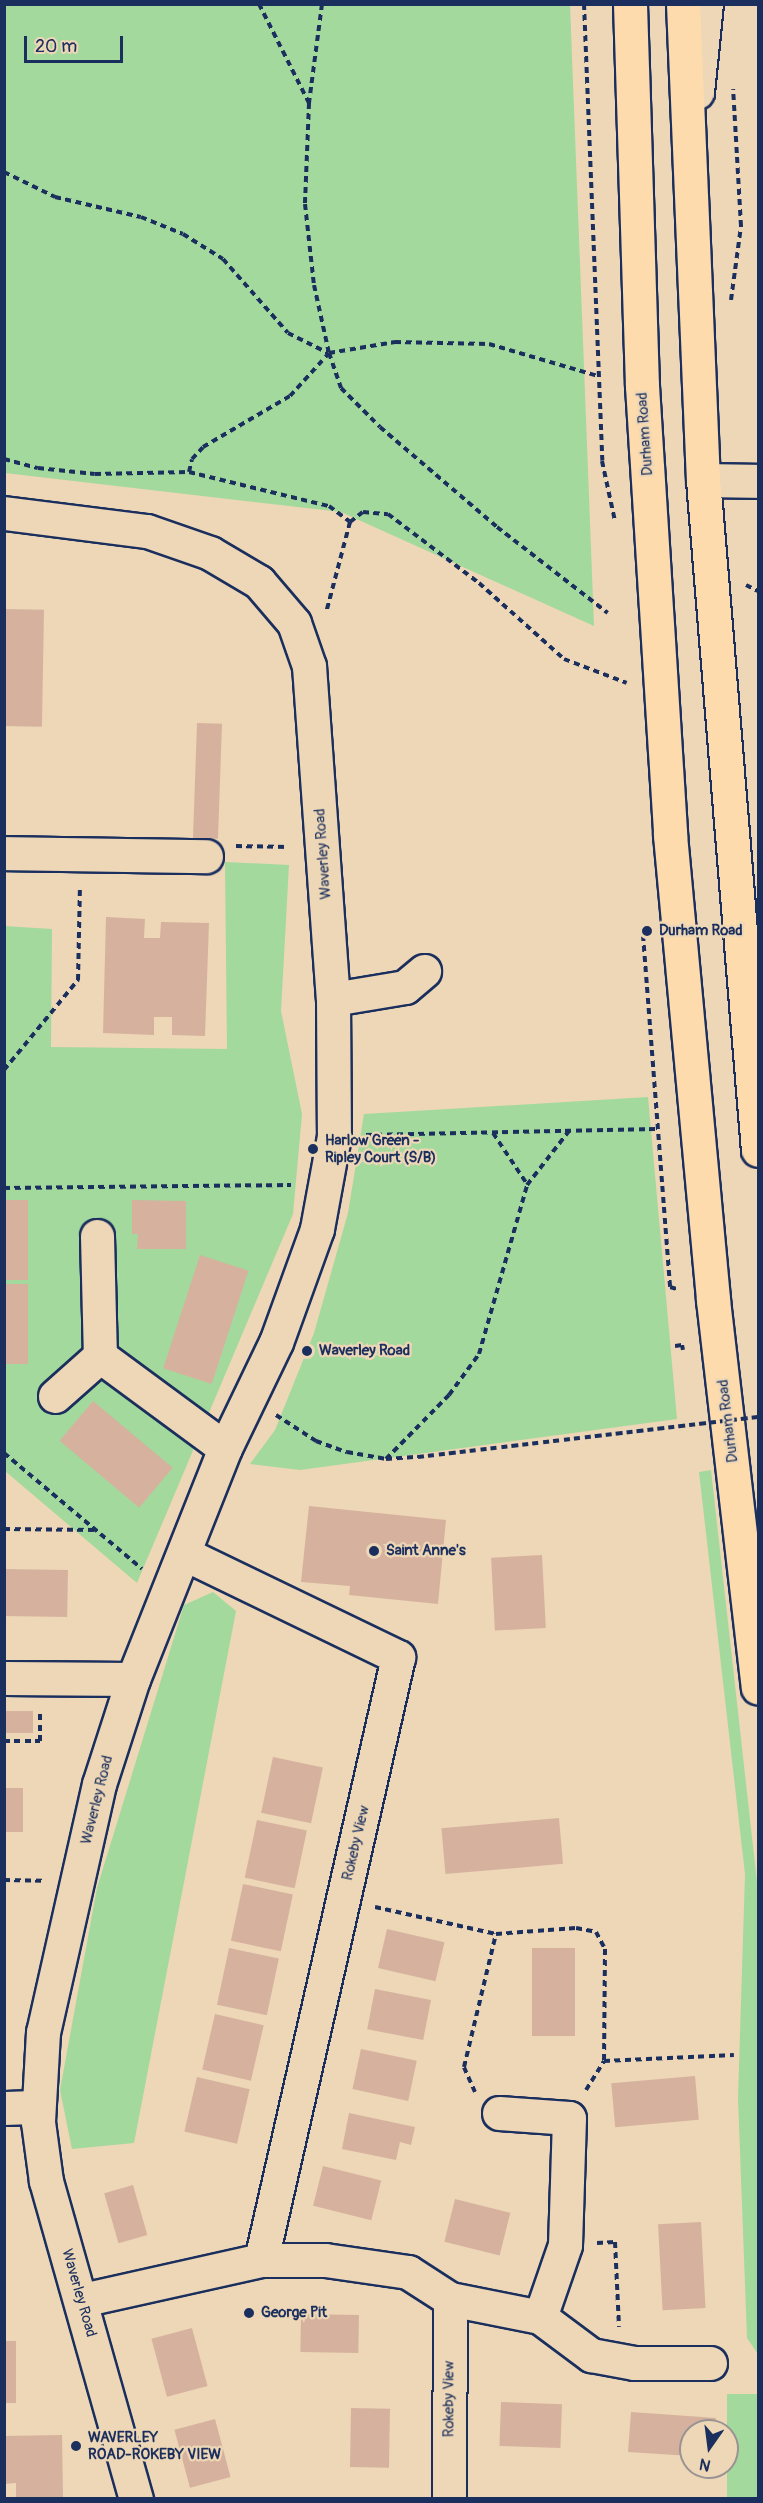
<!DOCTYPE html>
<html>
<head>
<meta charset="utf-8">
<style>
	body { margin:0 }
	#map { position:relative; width:763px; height:2503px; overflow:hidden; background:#edd7b6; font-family:Pangolin,sans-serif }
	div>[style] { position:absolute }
	.green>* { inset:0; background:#a3d99c; transform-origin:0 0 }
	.building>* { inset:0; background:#d6b29e; transform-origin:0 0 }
	.path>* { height:4px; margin-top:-2px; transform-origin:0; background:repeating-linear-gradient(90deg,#1b2f5e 0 6px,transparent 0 10.5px) }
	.roads { filter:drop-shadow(2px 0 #1b2f5e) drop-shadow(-2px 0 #1b2f5e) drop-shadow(0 2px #1b2f5e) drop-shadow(0 -2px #1b2f5e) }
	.minor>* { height:33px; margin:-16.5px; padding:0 16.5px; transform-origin:16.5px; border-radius:16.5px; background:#edd7b6 }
	.major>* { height:33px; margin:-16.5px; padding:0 16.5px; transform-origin:16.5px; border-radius:16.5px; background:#fedbac }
	.path-bridge>* { height:4px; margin-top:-2px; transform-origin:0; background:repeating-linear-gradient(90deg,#1b2f5e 0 6px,transparent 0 10.5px) }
	.dots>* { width:16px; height:16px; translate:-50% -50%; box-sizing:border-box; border:3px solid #edd7b6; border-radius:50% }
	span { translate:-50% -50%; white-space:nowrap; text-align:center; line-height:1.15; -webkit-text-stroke:4.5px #edd7b6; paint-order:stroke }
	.street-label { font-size:15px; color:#1b2f5e }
	.poi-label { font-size:15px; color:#1b2f5e; font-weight:700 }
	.left { translate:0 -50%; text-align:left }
	.frame { position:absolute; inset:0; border:6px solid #1b2f5e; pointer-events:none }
	.north { position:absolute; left:679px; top:2419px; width:60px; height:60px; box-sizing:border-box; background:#edd7b6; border:2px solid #999493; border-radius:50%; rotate:194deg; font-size:16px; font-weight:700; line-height:24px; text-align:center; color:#1b2f5e }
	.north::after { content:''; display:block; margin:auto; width:21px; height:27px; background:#1b2f5e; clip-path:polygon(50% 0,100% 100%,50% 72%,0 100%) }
	.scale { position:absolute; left:24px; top:36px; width:99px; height:27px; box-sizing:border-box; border:3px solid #1b2f5e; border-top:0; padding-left:8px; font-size:18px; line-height:21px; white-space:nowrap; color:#1b2f5e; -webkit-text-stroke:4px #edd7b6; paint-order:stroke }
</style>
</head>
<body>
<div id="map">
	<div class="green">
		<i style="clip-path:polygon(5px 4px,570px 5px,594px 626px,341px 512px,5px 473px)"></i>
		<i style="clip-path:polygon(225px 862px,289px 865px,281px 1011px,302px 1114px,293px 1214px,137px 1583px,5px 1471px,4px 926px,52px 929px,51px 1047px,227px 1049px)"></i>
		<i style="clip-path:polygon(648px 1097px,677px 1419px,300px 1470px,250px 1464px,275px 1430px,314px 1333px,348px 1213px,364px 1114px)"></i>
		<i style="clip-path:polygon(711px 1470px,758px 1891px,758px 2354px,747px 2338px,738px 2098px,745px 1874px,699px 1472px)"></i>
		<i style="clip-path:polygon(213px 1592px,236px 1611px,134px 2143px,72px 2149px,60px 2090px,97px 1888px,184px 1605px)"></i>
		<i style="left:758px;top:2394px;width:104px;height:31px;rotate:90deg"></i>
	</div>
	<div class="building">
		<i style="left:4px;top:609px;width:40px;height:117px;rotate:1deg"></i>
		<i style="left:197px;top:723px;width:25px;height:115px;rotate:2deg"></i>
		<i style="clip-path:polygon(106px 917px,145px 919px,144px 938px,160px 938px,161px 922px,209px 923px,205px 1036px,172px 1035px,172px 1017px,154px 1017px,154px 1035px,103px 1033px)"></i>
		<i style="left:4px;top:1200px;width:24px;height:80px"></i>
		<i style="clip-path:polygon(132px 1200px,186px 1201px,186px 1249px,137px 1249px,138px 1234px,132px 1234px)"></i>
		<i style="left:200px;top:1255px;width:51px;height:119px;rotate:18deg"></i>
		<i style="left:5px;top:1284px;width:23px;height:80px"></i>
		<i style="left:93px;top:1401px;width:104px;height:52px;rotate:40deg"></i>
		<i style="clip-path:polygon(309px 1506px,446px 1520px,438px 1604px,349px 1595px,350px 1586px,301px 1582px)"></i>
		<i style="left:542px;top:1555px;width:73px;height:51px;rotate:87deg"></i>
		<i style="left:4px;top:1569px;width:64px;height:47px;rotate:1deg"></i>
		<i style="left:4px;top:1711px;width:29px;height:22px"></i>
		<i style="left:273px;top:1757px;width:51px;height:57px;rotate:12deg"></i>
		<i style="left:4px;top:1788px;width:19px;height:44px"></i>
		<i style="left:559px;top:1818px;width:46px;height:118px;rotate:85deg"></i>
		<i style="left:257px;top:1820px;width:51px;height:59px;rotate:12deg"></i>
		<i style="left:243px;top:1884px;width:51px;height:58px;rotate:12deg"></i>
		<i style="left:387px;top:1929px;width:59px;height:40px;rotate:13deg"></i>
		<i style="left:229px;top:1948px;width:51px;height:58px;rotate:12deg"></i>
		<i style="left:532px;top:1948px;width:43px;height:88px"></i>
		<i style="left:375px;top:1989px;width:57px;height:41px;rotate:11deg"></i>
		<i style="left:215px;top:2014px;width:50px;height:57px;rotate:13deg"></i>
		<i style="left:361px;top:2049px;width:57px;height:41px;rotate:12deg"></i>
		<i style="left:695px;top:2076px;width:44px;height:84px;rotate:85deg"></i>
		<i style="left:197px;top:2077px;width:54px;height:56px;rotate:13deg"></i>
		<i style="clip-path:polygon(349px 2113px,415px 2127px,411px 2145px,400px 2142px,396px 2160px,342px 2149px)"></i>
		<i style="left:323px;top:2166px;width:60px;height:41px;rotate:14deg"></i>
		<i style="left:133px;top:2185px;width:52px;height:30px;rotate:74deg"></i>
		<i style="left:455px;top:2199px;width:57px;height:44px;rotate:14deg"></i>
		<i style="left:701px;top:2222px;width:86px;height:43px;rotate:87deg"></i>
		<i style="left:301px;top:2314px;width:58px;height:38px;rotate:1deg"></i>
		<i style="left:192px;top:2328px;width:60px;height:42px;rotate:75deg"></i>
		<i style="left:4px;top:2341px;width:12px;height:62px"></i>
		<i style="left:501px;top:2402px;width:61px;height:44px;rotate:2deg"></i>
		<i style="left:351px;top:2408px;width:39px;height:59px;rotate:1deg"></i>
		<i style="clip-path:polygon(631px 2412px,716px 2418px,715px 2431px,691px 2431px,691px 2456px,628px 2452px)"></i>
		<i style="left:215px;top:2419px;width:60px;height:42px;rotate:75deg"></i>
		<i style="clip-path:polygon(62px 2435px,63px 2498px,16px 2498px,16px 2483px,4px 2484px,4px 2436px)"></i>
	</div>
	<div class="path">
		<i style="left:259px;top:4px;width:111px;rotate:63.2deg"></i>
		<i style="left:322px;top:4px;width:100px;rotate:97.5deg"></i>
		<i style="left:309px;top:103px;width:101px;rotate:92.3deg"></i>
		<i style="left:305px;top:204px;width:81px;rotate:83.7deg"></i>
		<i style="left:314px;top:285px;width:70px;rotate:77.6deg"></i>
		<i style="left:329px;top:353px;width:37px;rotate:71deg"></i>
		<i style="left:341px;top:388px;width:55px;rotate:45deg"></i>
		<i style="left:380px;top:427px;width:154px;rotate:40.5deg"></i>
		<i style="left:497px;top:527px;width:140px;rotate:37.8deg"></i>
		<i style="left:584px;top:4px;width:457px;rotate:87.7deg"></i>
		<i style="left:602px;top:461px;width:61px;rotate:77.8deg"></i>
		<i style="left:4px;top:172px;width:57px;rotate:26.1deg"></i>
		<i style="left:55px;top:197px;width:88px;rotate:13.1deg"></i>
		<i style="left:141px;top:217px;width:45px;rotate:22deg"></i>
		<i style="left:183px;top:234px;width:47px;rotate:32deg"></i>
		<i style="left:223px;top:259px;width:98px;rotate:48.7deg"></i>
		<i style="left:288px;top:333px;width:45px;rotate:26.6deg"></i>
		<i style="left:731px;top:300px;width:75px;rotate:-82.3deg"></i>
		<i style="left:741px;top:226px;width:137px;rotate:-93.3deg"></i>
		<i style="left:4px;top:459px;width:35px;rotate:15deg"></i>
		<i style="left:38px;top:468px;width:57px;rotate:6deg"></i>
		<i style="left:95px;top:474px;width:94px;rotate:-1.2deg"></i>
		<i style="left:189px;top:472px;width:144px;rotate:13.7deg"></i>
		<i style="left:329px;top:506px;width:26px;rotate:37deg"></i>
		<i style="left:350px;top:522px;width:94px;rotate:104.8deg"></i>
		<i style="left:189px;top:472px;width:13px;rotate:-77deg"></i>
		<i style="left:192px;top:459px;width:16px;rotate:-47deg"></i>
		<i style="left:203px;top:447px;width:101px;rotate:-30.4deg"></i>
		<i style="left:290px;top:396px;width:58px;rotate:-47.8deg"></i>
		<i style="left:329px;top:353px;width:67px;rotate:-9.5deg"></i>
		<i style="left:395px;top:342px;width:94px;rotate:1.2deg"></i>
		<i style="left:489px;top:344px;width:114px;rotate:16.4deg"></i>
		<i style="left:350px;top:522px;width:16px;rotate:-38deg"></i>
		<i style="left:363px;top:512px;width:25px;rotate:5deg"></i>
		<i style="left:388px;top:514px;width:114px;rotate:37.2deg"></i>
		<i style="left:479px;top:583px;width:114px;rotate:41.8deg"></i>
		<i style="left:564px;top:659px;width:67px;rotate:20.9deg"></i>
		<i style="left:746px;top:585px;width:13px;rotate:27deg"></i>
		<i style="left:236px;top:846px;width:52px;rotate:1.1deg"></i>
		<i style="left:643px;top:935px;width:353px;rotate:85.6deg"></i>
		<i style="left:670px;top:1287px;width:10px;rotate:17deg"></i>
		<i style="left:4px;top:1070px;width:117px;rotate:-50.6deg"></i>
		<i style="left:78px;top:980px;width:93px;rotate:-88.8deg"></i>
		<i style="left:493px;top:1133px;width:61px;rotate:56.3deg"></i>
		<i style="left:366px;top:1135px;width:290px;rotate:-1.2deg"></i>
		<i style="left:4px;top:1188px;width:287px;rotate:-0.6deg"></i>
		<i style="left:675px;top:1346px;width:7px;rotate:-8deg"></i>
		<i style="left:682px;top:1345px;width:5px;rotate:79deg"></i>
		<i style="left:276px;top:1415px;width:48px;rotate:33deg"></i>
		<i style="left:316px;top:1441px;width:33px;rotate:20deg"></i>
		<i style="left:347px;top:1452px;width:40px;rotate:10deg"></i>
		<i style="left:386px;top:1459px;width:32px;rotate:-4deg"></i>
		<i style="left:4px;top:1453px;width:180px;rotate:40deg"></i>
		<i style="left:386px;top:1459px;width:90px;rotate:-45.5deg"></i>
		<i style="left:449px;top:1395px;width:51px;rotate:-53.8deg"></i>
		<i style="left:479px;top:1354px;width:176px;rotate:-74.1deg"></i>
		<i style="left:527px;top:1185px;width:68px;rotate:-52.1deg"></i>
		<i style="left:4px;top:1529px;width:92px;rotate:0.6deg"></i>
		<i style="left:4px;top:1741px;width:36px"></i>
		<i style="left:40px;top:1741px;width:29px;rotate:-90deg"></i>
		<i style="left:4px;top:1880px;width:39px;rotate:1deg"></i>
		<i style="left:375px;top:1907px;width:124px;rotate:12.6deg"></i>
		<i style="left:496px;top:1934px;width:80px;rotate:-4.3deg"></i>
		<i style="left:576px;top:1928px;width:20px;rotate:11deg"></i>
		<i style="left:596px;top:1932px;width:19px;rotate:62deg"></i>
		<i style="left:605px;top:1949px;width:112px;rotate:90.5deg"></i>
		<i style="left:586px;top:2090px;width:34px;rotate:-58deg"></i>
		<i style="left:604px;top:2061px;width:130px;rotate:-2.6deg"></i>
		<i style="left:475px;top:2092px;width:27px;rotate:-114deg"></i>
		<i style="left:464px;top:2067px;width:137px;rotate:-76.5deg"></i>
		<i style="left:597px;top:2243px;width:18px;rotate:-3deg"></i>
		<i style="left:615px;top:2242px;width:85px;rotate:87.3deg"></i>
	</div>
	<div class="roads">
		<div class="minor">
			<i style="left:697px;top:92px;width:88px;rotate:-84.2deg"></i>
			<i style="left:703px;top:480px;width:55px;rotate:1deg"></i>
			<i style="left:4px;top:513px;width:144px;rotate:7.2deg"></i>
			<i style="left:147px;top:531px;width:67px;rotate:19.2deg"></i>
			<i style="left:210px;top:553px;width:57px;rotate:30.6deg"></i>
			<i style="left:259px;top:582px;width:54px;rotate:49.5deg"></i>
			<i style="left:294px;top:623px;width:46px;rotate:70.8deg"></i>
			<i style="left:309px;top:666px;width:334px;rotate:85.9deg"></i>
			<i style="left:333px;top:999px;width:137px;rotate:89.6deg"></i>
			<i style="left:334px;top:1136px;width:95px;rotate:100.4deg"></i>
			<i style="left:317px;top:1229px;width:120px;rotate:109.9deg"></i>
			<i style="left:276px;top:1342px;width:118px;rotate:115.7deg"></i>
			<i style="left:225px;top:1448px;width:249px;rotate:111.7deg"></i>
			<i style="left:133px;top:1679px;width:110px;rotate:107.9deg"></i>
			<i style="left:99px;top:1784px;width:254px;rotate:102.7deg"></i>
			<i style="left:43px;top:2032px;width:90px;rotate:93.2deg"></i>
			<i style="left:38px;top:2122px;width:60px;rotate:82.3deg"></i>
			<i style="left:46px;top:2181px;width:330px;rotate:74.2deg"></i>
			<i style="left:4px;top:853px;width:202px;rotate:0.9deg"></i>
			<i style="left:333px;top:999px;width:73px;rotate:-9.5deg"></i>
			<i style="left:405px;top:987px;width:25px;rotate:-40deg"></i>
			<i style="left:97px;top:1236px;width:120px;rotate:88.6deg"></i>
			<i style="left:100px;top:1356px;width:155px;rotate:36.4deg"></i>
			<i style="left:55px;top:1396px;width:60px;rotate:-41.6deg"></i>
			<i style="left:185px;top:1554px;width:237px;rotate:25.8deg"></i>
			<i style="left:398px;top:1657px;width:618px;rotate:102.8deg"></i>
			<i style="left:4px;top:1678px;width:129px;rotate:0.4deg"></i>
			<i style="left:4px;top:2108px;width:34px;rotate:-2deg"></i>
			<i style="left:499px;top:2113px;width:70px;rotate:4.1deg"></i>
			<i style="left:569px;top:2118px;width:127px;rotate:91.8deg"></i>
			<i style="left:565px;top:2245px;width:76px;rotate:109.1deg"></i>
			<i style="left:450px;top:2299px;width:92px;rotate:11.3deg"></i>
			<i style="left:540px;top:2317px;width:64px;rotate:36.7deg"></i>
			<i style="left:591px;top:2355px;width:44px;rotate:10.5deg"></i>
			<i style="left:634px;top:2363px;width:76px"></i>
			<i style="left:82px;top:2300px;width:183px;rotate:-12.6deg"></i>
			<i style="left:261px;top:2260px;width:64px"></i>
			<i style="left:325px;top:2260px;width:84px;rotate:8.2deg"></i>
			<i style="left:408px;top:2272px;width:50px;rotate:32.7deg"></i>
			<i style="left:450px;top:2299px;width:199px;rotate:90.3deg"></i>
		</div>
		<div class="major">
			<i style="left:630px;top:4px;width:382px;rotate:88.2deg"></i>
			<i style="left:642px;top:386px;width:450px;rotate:86.4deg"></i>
			<i style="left:670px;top:835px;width:467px;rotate:84.7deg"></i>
			<i style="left:713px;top:1300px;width:390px;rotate:83.4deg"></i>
			<i style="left:683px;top:4px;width:476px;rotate:87.6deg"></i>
			<i style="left:703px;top:480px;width:672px;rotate:85.31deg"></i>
		</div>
	</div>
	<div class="path-bridge">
		<i style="left:418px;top:1457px;width:342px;rotate:-6.7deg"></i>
	</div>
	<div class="dots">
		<i style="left:647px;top:931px;background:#1b2f5e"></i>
		<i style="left:313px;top:1149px;background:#1b2f5e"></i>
		<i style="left:307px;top:1351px;background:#1b2f5e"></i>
		<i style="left:374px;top:1551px;background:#1b2f5e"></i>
		<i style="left:249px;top:2313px;background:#1b2f5e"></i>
		<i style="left:76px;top:2446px;background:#1b2f5e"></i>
	</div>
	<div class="street-label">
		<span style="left:645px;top:434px;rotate:-94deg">Durham Road</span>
		<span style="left:323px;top:854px;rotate:-94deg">Waverley Road</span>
		<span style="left:728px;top:1421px;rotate:-97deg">Durham Road</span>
		<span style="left:97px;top:1800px;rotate:-76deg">Waverley Road</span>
		<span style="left:356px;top:1843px;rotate:-77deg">Rokeby View</span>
		<span style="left:79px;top:2293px;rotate:74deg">Waverley Road</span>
		<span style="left:449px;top:2399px;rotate:-90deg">Rokeby View</span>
	</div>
	<div class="poi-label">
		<span class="left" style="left:659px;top:931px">Durham Road</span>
		<span class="left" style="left:325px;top:1149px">Harlow Green -<br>Ripley Court (S/B)</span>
		<span class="left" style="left:319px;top:1351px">Waverley Road</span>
		<span class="left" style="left:386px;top:1551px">Saint Anne's</span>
		<span class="left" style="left:261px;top:2313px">George Pit</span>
		<span class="left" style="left:88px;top:2446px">WAVERLEY<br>ROAD-ROKEBY VIEW</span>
	</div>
	<div class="frame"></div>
	<div class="north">N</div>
	<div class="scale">20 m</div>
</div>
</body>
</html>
